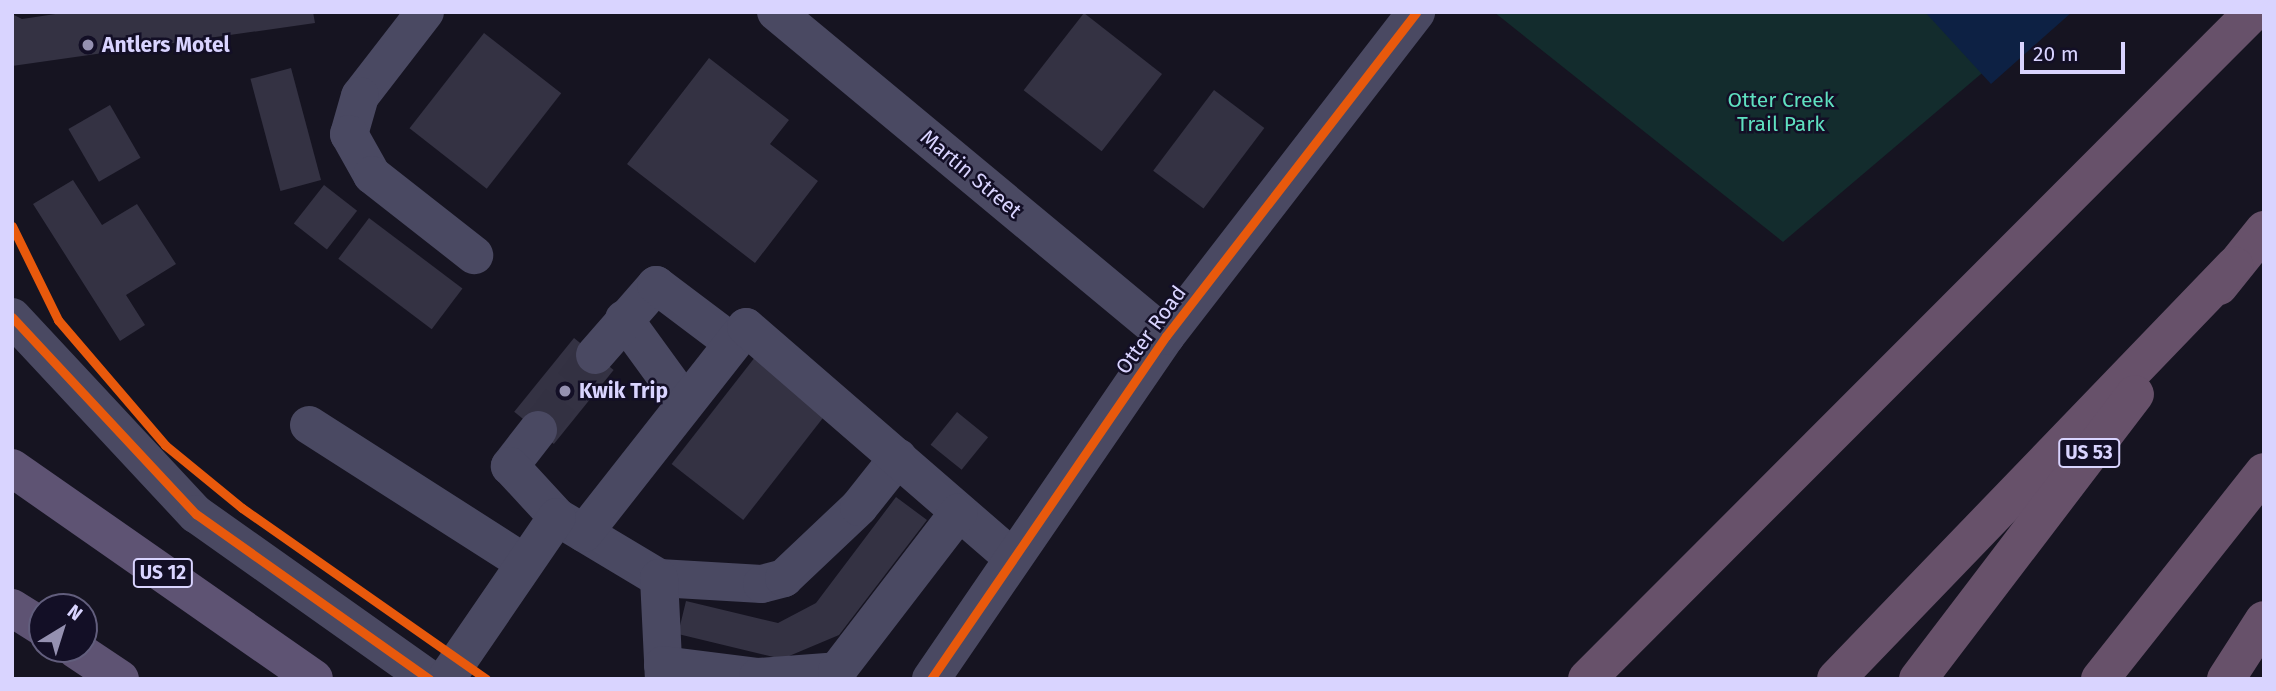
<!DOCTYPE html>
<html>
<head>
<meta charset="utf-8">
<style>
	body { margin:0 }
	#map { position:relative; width:2276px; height:691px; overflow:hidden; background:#161421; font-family:"Fira Sans",sans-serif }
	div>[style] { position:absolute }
	.green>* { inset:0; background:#132c2d }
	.water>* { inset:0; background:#0d2144 }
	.building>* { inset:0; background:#343243; transform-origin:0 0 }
	.minor-tunnel>* { height:38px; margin-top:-19px; transform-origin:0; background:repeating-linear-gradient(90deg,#333142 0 38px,transparent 0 57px) }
	.minor>* { height:38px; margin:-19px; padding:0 19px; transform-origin:19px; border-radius:19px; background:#4a4962 }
	.major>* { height:38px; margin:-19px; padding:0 19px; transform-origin:19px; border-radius:19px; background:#5e5373 }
	.highway>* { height:38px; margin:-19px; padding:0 19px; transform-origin:19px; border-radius:19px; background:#67516a }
	.cycleway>* { height:9px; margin:-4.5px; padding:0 4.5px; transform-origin:4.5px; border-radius:4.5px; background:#e8590c }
	.dots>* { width:19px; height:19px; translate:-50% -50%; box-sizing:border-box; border:4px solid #130f26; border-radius:50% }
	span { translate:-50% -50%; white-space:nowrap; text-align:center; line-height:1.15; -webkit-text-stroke:5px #130f26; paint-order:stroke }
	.shield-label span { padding:2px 5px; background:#130f26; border:2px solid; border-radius:5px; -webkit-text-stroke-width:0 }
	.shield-label { font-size:19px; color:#d9d4ff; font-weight:700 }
	.poi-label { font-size:21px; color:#d9d4ff; font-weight:700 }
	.left { translate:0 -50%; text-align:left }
	.park-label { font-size:21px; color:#5fe0c0 }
	.street-label { font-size:21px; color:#d9d4ff }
	.frame { position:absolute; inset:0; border:14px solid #d9d4ff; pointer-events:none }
	.north { position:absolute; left:28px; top:593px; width:70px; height:70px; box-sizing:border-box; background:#130f26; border:2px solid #625e7d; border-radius:50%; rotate:38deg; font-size:19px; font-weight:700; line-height:28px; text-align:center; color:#d9d4ff }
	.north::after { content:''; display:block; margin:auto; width:24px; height:32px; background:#9591b1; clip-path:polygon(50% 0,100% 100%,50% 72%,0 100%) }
	.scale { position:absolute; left:2020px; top:42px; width:105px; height:32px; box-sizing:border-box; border:4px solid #d9d4ff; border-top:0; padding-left:9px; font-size:21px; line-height:24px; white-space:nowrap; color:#d9d4ff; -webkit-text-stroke:5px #130f26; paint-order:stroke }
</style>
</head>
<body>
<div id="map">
	<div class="green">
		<i style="clip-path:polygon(1494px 12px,2054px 12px,1783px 242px)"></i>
	</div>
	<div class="water">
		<i style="clip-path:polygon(1925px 12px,2072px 12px,1991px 84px)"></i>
	</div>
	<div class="building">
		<i style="clip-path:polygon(69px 12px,313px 12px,315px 23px,12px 66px,12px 14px,22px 19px)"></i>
		<i style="left:1084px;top:13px;width:99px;height:98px;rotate:38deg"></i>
		<i style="left:484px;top:33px;width:98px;height:121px;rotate:38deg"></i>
		<i style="clip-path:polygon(709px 58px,789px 120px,770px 144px,818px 181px,755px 263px,627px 164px)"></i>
		<i style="left:291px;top:68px;width:116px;height:42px;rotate:75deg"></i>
		<i style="left:1214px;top:90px;width:63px;height:101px;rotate:37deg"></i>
		<i style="left:110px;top:105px;width:61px;height:48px;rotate:60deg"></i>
		<i style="clip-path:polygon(73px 180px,102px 225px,137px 204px,176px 264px,126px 295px,145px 325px,120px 341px,33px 204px)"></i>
		<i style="left:324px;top:185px;width:42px;height:49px;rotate:38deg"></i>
		<i style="left:369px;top:218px;width:117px;height:51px;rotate:37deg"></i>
		<i style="left:574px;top:338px;width:51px;height:95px;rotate:39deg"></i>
		<i style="left:759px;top:352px;width:91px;height:142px;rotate:38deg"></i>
		<i style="left:957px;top:412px;width:40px;height:42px;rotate:39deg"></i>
		<i style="clip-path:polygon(896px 497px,927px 520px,839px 635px,782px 659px,678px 634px,686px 601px,778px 623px,816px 603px)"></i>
	</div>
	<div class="minor-tunnel">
		<i style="left:538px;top:430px;width:94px;rotate:-52.8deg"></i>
	</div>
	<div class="minor">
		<i style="left:425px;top:12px;width:106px;rotate:127.7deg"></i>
		<i style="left:360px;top:96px;width:40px;rotate:106deg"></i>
		<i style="left:349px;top:134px;width:47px;rotate:60.7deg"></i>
		<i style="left:372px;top:175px;width:130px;rotate:38.1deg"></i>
		<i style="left:776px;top:12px;width:507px;rotate:39.72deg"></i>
		<i style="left:12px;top:317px;width:270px;rotate:47deg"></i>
		<i style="left:196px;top:514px;width:286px;rotate:35.3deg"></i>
		<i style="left:624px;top:319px;width:104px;rotate:54deg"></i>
		<i style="left:595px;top:355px;width:93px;rotate:-48.9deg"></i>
		<i style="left:656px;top:285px;width:96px;rotate:37deg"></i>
		<i style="left:309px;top:425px;width:256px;rotate:32.6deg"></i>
		<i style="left:538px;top:430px;width:46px;rotate:127.9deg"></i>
		<i style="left:510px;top:466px;width:69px;rotate:47.3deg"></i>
		<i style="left:557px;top:517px;width:119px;rotate:30.9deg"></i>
		<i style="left:659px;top:578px;width:103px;rotate:3.3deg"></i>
		<i style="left:762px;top:584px;width:23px;rotate:-15deg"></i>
		<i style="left:784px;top:578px;width:103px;rotate:-43.4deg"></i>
		<i style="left:859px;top:507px;width:63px;rotate:-51.5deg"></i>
		<i style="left:584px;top:533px;width:262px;rotate:-51.8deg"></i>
		<i style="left:746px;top:327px;width:353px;rotate:40.9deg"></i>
		<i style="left:659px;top:578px;width:101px;rotate:87.2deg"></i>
		<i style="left:663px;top:665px;width:96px;rotate:7.2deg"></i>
		<i style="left:758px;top:677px;width:79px;rotate:-4.3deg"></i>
		<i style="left:837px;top:671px;width:200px;rotate:-52.5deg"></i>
		<i style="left:446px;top:679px;width:196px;rotate:-55.6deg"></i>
		<i style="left:931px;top:679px;width:416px;rotate:-55.6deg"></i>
		<i style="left:1166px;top:336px;width:409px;rotate:-52.3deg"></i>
	</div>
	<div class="major">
		<i style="left:12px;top:468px;width:368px;rotate:34.9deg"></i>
		<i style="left:12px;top:608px;width:36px;rotate:32deg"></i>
		<i style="left:75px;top:649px;width:54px;rotate:33.7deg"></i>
	</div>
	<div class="highway">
		<i style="left:2219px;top:286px;width:72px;rotate:-51.2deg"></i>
		<i style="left:1587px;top:679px;width:943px;rotate:-45.04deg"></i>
		<i style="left:1836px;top:679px;width:574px;rotate:-46.06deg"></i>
		<i style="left:1918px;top:679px;width:358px;rotate:-52.7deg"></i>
		<i style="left:2100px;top:679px;width:264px;rotate:-51.6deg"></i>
		<i style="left:2226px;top:679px;width:70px;rotate:-57.2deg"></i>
	</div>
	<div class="cycleway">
		<i style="left:12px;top:226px;width:105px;rotate:63.9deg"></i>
		<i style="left:58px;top:320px;width:165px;rotate:49.4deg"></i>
		<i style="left:165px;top:445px;width:99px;rotate:39.3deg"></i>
		<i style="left:242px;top:508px;width:298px;rotate:35deg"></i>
		<i style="left:12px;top:317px;width:270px;rotate:47deg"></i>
		<i style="left:196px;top:514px;width:286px;rotate:35.3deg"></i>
		<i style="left:931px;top:679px;width:416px;rotate:-55.6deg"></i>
		<i style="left:1166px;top:336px;width:409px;rotate:-52.3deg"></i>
	</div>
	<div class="dots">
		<i style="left:88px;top:45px;background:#9591b1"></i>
		<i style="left:565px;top:391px;background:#9591b1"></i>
	</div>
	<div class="shield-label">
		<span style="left:2089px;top:453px">US 53</span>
		<span style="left:163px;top:573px">US 12</span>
	</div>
	<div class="poi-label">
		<span class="left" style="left:102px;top:45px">Antlers Motel</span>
		<span class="left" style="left:579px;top:391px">Kwik Trip</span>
	</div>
	<div class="park-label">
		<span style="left:1781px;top:112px">Otter Creek<br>Trail Park</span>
	</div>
	<div class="street-label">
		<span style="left:971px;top:174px;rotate:40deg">Martin Street</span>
		<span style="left:1151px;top:330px;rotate:-54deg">Otter Road</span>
	</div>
	<div class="frame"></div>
	<div class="north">N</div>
	<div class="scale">20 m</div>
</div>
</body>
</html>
